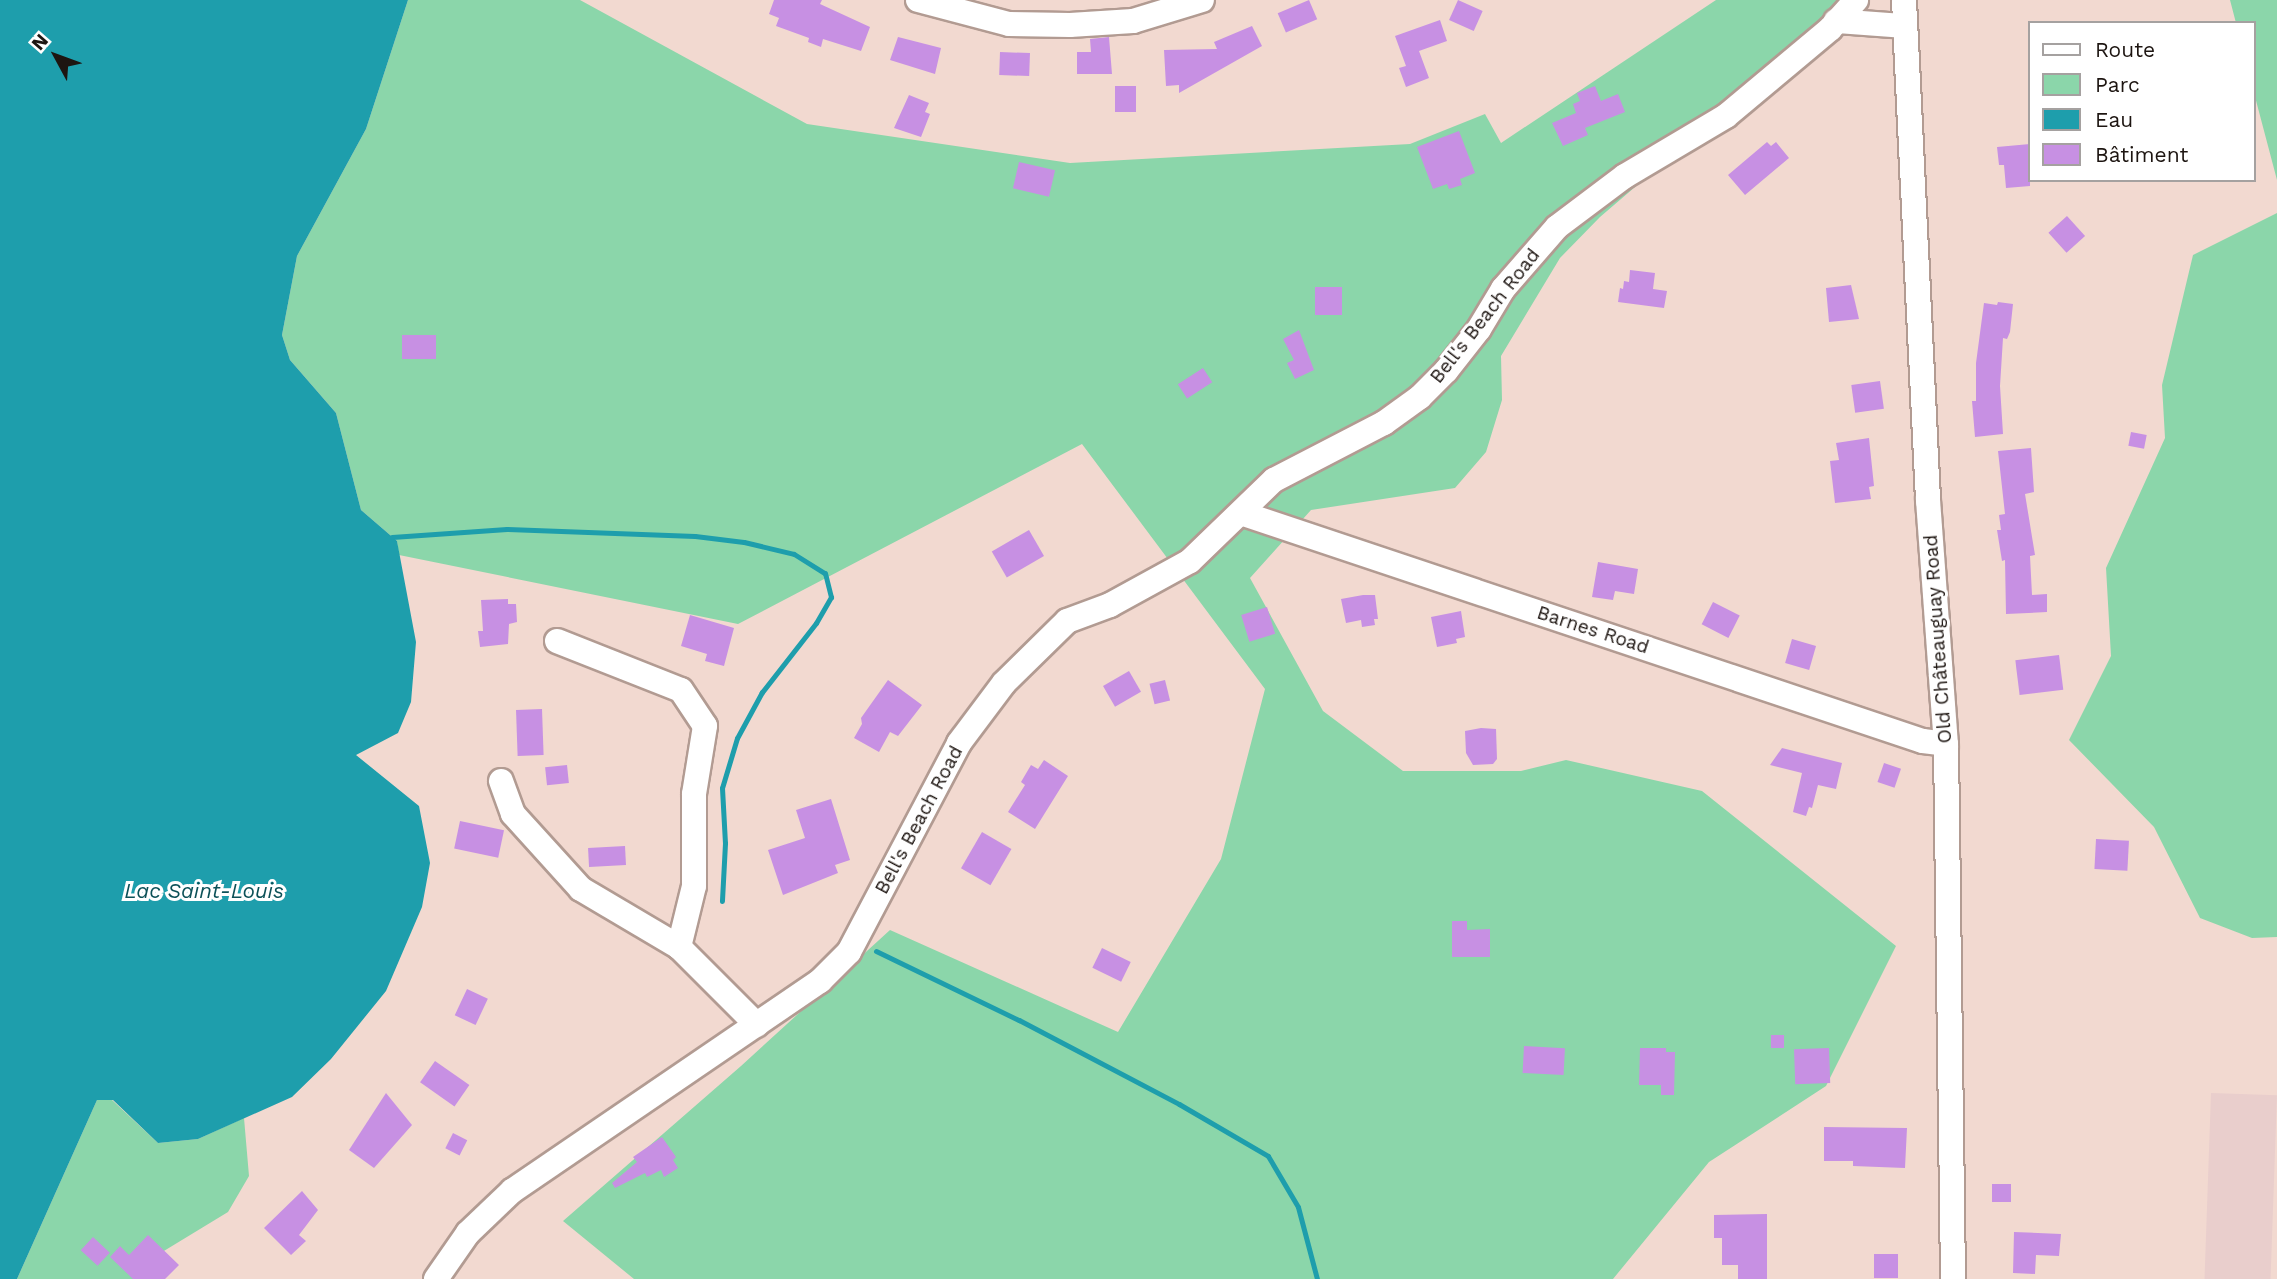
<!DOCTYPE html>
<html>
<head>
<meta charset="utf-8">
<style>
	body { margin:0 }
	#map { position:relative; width:2277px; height:1279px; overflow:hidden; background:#f2d9d0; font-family:"Work Sans",sans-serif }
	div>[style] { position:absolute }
	.industrial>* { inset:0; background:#e9cecc; transform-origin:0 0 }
	.green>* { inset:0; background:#8bd6aa }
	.water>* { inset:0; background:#1e9eac }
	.stream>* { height:5px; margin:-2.5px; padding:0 2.5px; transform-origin:2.5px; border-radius:2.5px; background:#1e9eac }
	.building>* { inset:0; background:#c790e3; transform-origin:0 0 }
	.roads { filter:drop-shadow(2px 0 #b29b92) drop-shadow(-2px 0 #b29b92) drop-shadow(0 2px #b29b92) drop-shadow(0 -2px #b29b92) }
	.minor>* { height:24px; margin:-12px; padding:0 12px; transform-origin:12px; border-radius:12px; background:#fff }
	span { translate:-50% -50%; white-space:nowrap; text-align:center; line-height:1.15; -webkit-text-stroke:6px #fff; paint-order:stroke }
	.street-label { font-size:19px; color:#1d1511 }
	.water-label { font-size:21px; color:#0c5158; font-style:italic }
	.legend { position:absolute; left:2028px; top:21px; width:228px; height:161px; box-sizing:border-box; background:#fff; border:2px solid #a5a1a0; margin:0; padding:9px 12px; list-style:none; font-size:21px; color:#1d1511 }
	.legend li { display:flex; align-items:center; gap:14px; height:35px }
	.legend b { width:35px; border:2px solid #a5a1a0 }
	.north { position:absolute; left:21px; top:21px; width:70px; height:70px; -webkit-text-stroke:5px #fff; paint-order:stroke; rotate:311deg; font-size:19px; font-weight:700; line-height:28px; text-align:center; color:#1d1511 }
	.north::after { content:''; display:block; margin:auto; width:24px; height:32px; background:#1d1511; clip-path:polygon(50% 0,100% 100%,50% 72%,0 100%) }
</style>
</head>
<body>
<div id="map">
	<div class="industrial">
		<i style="left:2211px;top:1093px;width:66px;height:186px;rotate:2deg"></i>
	</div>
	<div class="green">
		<i style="clip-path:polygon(408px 0,580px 0,807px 124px,1070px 163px,1410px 144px,1485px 114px,1501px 143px,1716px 0,1848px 0,1837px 14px,1600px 217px,1560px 258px,1501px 356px,1502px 400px,1486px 452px,1455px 488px,1311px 510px,1250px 578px,1323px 711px,1403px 771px,1521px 771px,1566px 760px,1702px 791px,1896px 946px,1826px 1086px,1709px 1162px,1613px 1279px,634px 1279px,563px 1221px,741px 1066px,890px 930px,1118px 1032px,1221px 859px,1265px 689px,1082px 444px,738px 624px,399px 555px,397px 541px,361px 510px,336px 413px,290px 360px,282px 335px,297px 256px,366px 129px)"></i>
		<i style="clip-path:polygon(2230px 0,2277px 0,2277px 180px,2254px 93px,2254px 23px,2236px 23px)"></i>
		<i style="clip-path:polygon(2277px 213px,2277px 937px,2252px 938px,2200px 918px,2154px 827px,2069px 740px,2111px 656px,2106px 568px,2165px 438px,2162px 385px,2193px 255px)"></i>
		<i style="clip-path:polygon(97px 1100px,112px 1100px,158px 1143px,198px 1139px,244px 1118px,249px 1176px,228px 1212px,154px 1257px,141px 1279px,17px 1279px)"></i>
	</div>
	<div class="water">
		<i style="clip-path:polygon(0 0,408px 0,366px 129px,297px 256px,282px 335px,290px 360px,336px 413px,361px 510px,397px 541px,416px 642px,411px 702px,398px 733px,356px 755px,419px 806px,430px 863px,422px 907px,386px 991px,331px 1059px,292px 1097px,198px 1139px,158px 1143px,113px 1100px,97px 1100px,17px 1279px,0 1279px)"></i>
	</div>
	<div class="stream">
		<i style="left:392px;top:537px;width:115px;rotate:-4deg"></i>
		<i style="left:507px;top:529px;width:188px;rotate:2.1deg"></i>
		<i style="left:695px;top:536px;width:49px;rotate:7deg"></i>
		<i style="left:744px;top:542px;width:51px;rotate:13.5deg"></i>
		<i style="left:794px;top:554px;width:36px;rotate:32deg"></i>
		<i style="left:825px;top:573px;width:25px;rotate:76deg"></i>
		<i style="left:831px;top:597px;width:30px;rotate:120deg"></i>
		<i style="left:816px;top:623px;width:88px;rotate:128deg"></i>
		<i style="left:762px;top:692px;width:52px;rotate:118.5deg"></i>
		<i style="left:737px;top:738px;width:52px;rotate:106.7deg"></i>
		<i style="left:722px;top:788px;width:55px;rotate:86.9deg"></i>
		<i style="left:725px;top:843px;width:58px;rotate:93deg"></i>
		<i style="left:876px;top:951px;width:159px;rotate:25.8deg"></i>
		<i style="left:1019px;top:1020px;width:181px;rotate:27.7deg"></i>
		<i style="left:1179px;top:1104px;width:103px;rotate:30.3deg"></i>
		<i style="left:1268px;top:1156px;width:59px;rotate:59.5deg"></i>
		<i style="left:1298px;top:1207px;width:74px;rotate:75.2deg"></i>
	</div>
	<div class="building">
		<i style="clip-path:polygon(774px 0,822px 0,820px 4px,870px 27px,861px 51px,823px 39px,821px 47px,808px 42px,809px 38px,776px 26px,779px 18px,769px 14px)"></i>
		<i style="left:1309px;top:0;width:21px;height:34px;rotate:67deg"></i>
		<i style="left:1458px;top:0;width:27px;height:22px;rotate:24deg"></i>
		<i style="clip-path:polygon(1440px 20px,1447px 41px,1419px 51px,1429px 78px,1406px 87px,1399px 68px,1406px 66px,1395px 36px)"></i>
		<i style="clip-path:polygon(1252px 26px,1262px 46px,1179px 93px,1179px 85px,1166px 86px,1164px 50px,1217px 49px,1214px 42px)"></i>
		<i style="clip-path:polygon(898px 37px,941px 48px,935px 74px,890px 60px)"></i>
		<i style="clip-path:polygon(1109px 37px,1112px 74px,1077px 74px,1077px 52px,1091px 52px,1090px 39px)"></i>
		<i style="left:1000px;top:52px;width:30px;height:23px;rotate:2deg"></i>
		<i style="left:1115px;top:86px;width:21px;height:26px"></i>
		<i style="clip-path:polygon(1595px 86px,1601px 101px,1618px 94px,1625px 112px,1585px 128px,1588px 135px,1563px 146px,1552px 123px,1576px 113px,1573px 104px,1580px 101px,1577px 93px)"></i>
		<i style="clip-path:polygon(909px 95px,929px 103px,925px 112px,930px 114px,921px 137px,894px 128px)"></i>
		<i style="clip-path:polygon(1459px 131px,1475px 173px,1460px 179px,1462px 185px,1449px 189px,1447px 184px,1433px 189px,1417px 147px)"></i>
		<i style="clip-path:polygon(1767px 142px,1771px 146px,1776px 142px,1789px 158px,1745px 195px,1728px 175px)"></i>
		<i style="clip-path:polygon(2030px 144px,2030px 186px,2006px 188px,2004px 165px,1999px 165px,1997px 147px)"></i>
		<i style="left:1019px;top:162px;width:37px;height:27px;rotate:13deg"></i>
		<i style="left:2067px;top:216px;width:27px;height:25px;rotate:48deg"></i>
		<i style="clip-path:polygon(1630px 270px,1655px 273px,1653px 289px,1667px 291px,1664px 308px,1618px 302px,1620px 288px,1623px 289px,1624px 281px,1629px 282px)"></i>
		<i style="clip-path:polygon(1851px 285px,1859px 319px,1829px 322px,1826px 288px)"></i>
		<i style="left:1315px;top:287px;width:27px;height:28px"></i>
		<i style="clip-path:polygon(1998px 302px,2013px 304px,2010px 332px,2007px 339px,2003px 338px,2000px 386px,2003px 434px,1975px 437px,1972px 401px,1976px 401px,1976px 363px,1984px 303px,1997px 305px)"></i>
		<i style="clip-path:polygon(1299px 330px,1314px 370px,1295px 379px,1287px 363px,1294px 360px,1283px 339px)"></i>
		<i style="left:436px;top:335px;width:24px;height:34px;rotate:90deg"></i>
		<i style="left:1203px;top:368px;width:17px;height:30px;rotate:57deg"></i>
		<i style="left:1880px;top:381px;width:28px;height:29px;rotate:82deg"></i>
		<i style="left:2131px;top:432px;width:16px;height:14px;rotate:11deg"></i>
		<i style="clip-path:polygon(1869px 438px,1874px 486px,1869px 487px,1871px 499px,1835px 503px,1830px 461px,1839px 460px,1836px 443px)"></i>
		<i style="clip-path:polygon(2031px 448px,2034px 492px,2025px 494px,2035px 555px,2030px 556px,2032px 595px,2047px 594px,2047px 612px,2006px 614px,2005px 560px,2002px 561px,1997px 530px,2001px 530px,1999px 515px,2005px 514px,1998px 451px)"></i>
		<i style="left:1029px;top:530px;width:30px;height:43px;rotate:60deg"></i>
		<i style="clip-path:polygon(1598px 562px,1638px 569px,1634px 594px,1615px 591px,1613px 600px,1592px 597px)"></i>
		<i style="clip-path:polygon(1363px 595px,1375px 595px,1378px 619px,1374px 619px,1375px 625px,1362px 627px,1361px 620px,1346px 623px,1341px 599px)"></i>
		<i style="clip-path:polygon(508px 599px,508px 604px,516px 604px,517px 622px,509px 624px,508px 644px,480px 647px,478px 631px,483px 631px,481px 600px)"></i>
		<i style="left:1713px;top:602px;width:30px;height:25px;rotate:27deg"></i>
		<i style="left:1267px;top:607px;width:28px;height:27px;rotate:73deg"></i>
		<i style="clip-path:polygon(1461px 611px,1465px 637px,1456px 639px,1457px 643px,1437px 647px,1431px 617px)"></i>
		<i style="clip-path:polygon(690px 615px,734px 628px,724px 666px,705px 661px,707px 654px,681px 646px)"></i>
		<i style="left:1792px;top:639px;width:25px;height:25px;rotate:16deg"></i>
		<i style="left:2059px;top:655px;width:35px;height:44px;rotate:83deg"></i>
		<i style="left:1129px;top:671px;width:24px;height:30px;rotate:60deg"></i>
		<i style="clip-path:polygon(888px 680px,922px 705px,898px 736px,890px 732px,879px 752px,854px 738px,862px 724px,861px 718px)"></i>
		<i style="left:1165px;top:680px;width:21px;height:16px;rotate:76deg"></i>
		<i style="left:542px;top:709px;width:46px;height:26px;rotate:88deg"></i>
		<i style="clip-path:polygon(1481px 728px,1496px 729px,1497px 759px,1493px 764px,1473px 765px,1466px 753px,1465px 731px)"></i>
		<i style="clip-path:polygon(1782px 748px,1842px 763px,1836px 789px,1818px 785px,1812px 808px,1809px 807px,1806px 816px,1793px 812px,1802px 773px,1770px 765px)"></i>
		<i style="clip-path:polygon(1044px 760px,1068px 776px,1035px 829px,1008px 812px,1025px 785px,1021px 782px,1031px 765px,1038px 769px)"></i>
		<i style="left:1884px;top:763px;width:18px;height:20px;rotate:19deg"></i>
		<i style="left:567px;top:765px;width:18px;height:22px;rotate:84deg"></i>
		<i style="clip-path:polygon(831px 799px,850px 860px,835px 865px,838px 873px,783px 895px,768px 850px,805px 838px,796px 810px)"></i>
		<i style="left:460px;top:821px;width:45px;height:28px;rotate:12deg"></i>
		<i style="left:982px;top:832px;width:34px;height:42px;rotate:30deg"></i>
		<i style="left:2096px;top:839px;width:33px;height:30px;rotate:3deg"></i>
		<i style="left:625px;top:846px;width:19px;height:37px;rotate:87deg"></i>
		<i style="clip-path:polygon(1452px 921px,1467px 921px,1467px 930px,1490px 929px,1490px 957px,1452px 957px)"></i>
		<i style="left:1102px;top:948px;width:32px;height:22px;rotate:26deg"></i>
		<i style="left:467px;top:989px;width:23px;height:29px;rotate:25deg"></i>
		<i style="left:1771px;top:1035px;width:13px;height:13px"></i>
		<i style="left:1524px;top:1046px;width:41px;height:27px;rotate:3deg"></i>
		<i style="clip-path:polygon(1640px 1048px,1666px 1048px,1666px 1052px,1675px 1052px,1674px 1095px,1661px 1095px,1661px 1085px,1639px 1085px)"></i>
		<i style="left:1829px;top:1048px;width:35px;height:35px;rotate:88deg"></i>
		<i style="left:435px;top:1061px;width:42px;height:26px;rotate:35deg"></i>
		<i style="clip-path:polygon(386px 1093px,412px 1125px,374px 1168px,349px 1150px)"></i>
		<i style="clip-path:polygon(1824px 1127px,1907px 1128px,1905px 1168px,1853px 1166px,1853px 1161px,1824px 1161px)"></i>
		<i style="left:453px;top:1133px;width:16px;height:17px;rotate:27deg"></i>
		<i style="clip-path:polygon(662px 1137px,676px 1157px,673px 1160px,678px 1168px,664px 1177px,661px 1170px,647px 1177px,645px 1173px,615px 1188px,612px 1183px,637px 1162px,633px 1157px)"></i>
		<i style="left:1992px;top:1184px;width:19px;height:18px"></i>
		<i style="clip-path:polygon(302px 1191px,318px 1210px,299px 1235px,306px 1241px,291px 1255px,264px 1228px)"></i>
		<i style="clip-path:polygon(1767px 1214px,1767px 1279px,1738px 1279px,1738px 1265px,1722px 1265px,1722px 1238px,1714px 1238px,1714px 1215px)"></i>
		<i style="clip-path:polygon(2014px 1232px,2061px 1234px,2059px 1256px,2036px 1255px,2035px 1274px,2013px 1273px)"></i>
		<i style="clip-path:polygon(148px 1235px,179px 1265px,165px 1279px,133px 1279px,110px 1257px,120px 1246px,129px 1255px)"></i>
		<i style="left:93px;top:1237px;width:23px;height:18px;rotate:43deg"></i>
		<i style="left:1874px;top:1254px;width:24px;height:24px"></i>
	</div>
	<div class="roads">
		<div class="minor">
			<i style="left:918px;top:0;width:94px;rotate:14.8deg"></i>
			<i style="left:1009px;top:24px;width:61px;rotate:0.9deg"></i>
			<i style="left:1070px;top:25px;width:63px;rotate:-3.6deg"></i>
			<i style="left:1133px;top:21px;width:72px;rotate:-16.9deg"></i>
			<i style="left:1904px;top:0;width:501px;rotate:87.25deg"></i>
			<i style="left:1928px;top:500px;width:245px;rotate:85.8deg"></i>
			<i style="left:1946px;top:744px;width:535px;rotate:89.25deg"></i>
			<i style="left:1836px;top:21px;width:68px;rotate:4.2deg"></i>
			<i style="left:1241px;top:513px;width:719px;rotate:18.49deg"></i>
			<i style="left:1923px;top:741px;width:23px;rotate:7deg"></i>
			<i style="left:557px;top:641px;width:133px;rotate:21.6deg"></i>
			<i style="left:681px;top:690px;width:43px;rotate:56.3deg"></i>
			<i style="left:705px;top:726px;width:69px;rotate:99.2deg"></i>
			<i style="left:694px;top:794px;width:92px;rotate:90deg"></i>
			<i style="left:694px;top:886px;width:63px;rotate:103.8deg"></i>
			<i style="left:501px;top:781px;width:35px;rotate:70deg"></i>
			<i style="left:513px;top:814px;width:101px;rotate:47.8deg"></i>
			<i style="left:581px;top:889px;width:114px;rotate:30.6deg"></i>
			<i style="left:679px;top:947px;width:110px;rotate:45deg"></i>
			<i style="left:436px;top:1279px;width:56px;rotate:-55.2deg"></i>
			<i style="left:468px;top:1233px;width:61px;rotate:-43.7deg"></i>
			<i style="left:512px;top:1191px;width:373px;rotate:-34.3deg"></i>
			<i style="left:820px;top:981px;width:41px;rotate:-45deg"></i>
			<i style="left:849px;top:952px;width:236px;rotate:-62.2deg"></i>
			<i style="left:959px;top:743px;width:75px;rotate:-53.1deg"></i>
			<i style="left:1004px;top:683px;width:88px;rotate:-44.5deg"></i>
			<i style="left:1067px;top:621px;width:46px;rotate:-20.4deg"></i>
			<i style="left:1110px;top:605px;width:91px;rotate:-28.8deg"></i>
			<i style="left:1190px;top:561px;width:117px;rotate:-44deg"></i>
			<i style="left:1274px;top:480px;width:124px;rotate:-27.4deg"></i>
			<i style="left:1384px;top:423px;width:44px;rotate:-35.8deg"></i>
			<i style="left:1420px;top:397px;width:37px;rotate:-45deg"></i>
			<i style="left:1446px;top:371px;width:53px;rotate:-51.8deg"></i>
			<i style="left:1479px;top:329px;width:47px;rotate:-59deg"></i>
			<i style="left:1503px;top:289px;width:82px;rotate:-48.9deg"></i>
			<i style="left:1557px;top:227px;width:85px;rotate:-36.9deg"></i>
			<i style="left:1625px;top:176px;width:117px;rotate:-30.7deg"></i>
			<i style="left:1726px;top:116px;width:136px;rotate:-39.9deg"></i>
			<i style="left:1830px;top:29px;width:39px;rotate:-48deg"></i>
		</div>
	</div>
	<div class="street-label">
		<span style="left:1485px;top:316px;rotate:-52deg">Bell's Beach Road</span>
		<span style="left:1593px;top:630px;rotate:18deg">Barnes Road</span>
		<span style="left:1938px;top:639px;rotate:-94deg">Old Châteauguay Road</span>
		<span style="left:919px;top:820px;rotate:-62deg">Bell's Beach Road</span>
	</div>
	<div class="water-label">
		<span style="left:204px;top:891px">Lac Saint-Louis</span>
	</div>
	<ul class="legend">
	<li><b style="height:9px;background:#fff"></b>Route</li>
	<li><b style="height:19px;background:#8bd6aa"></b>Parc</li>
	<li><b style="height:19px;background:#1e9eac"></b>Eau</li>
	<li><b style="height:19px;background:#c790e3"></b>Bâtiment</li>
	</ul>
	<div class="north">N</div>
</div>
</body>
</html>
